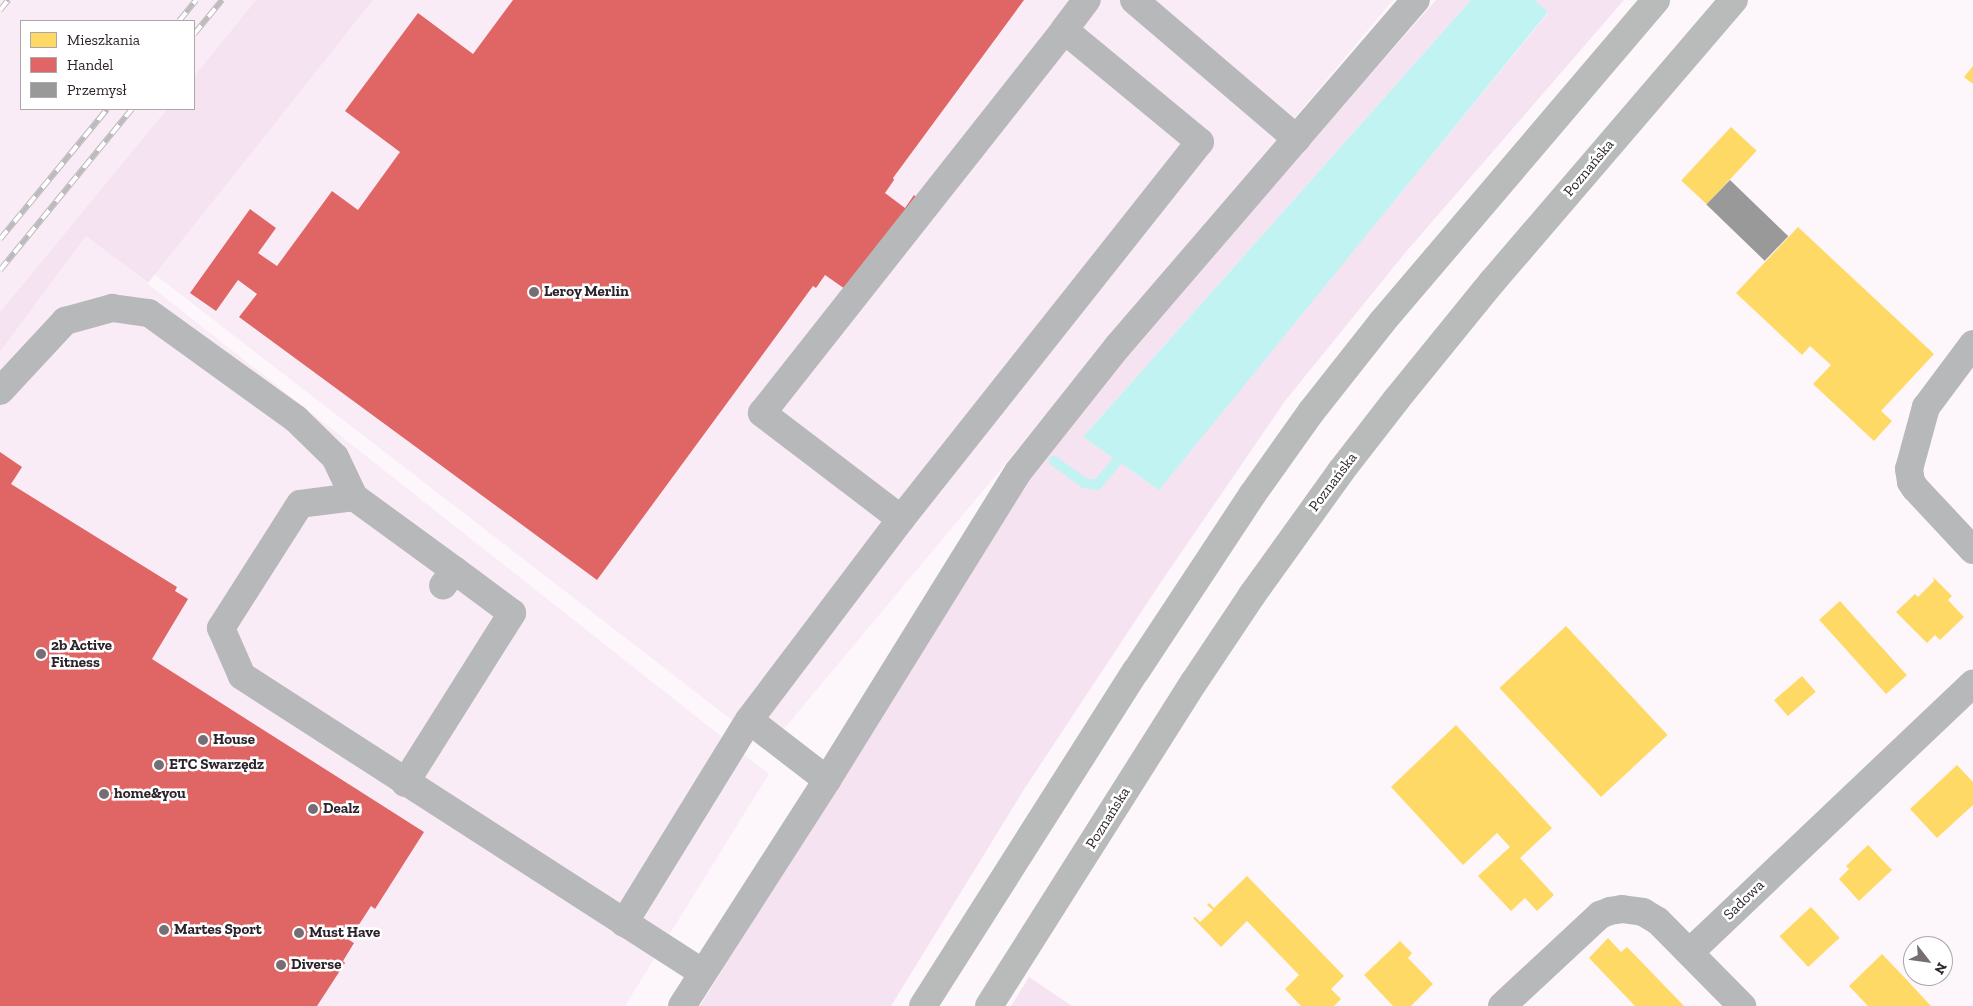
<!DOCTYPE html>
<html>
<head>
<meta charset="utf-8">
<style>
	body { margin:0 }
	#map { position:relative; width:1973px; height:1006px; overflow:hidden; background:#fdf7fb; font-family:"Zilla Slab",serif }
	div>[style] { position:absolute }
	.built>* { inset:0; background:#faecf6 }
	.green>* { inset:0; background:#f6e3f1 }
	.water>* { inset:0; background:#c1f3f2 }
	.homes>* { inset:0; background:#ffd966; transform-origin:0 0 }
	.shops>* { inset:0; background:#e06666 }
	.industry>* { inset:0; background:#999; transform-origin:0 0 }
	.stream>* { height:10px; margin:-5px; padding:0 5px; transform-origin:5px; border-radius:5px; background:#c1f3f2 }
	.minor>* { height:28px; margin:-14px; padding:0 14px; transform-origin:14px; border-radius:14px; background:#b6b8b9 }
	.major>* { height:28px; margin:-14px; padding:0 14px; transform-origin:14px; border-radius:14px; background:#b9bbbb }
	.rail>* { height:5.5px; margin-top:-2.75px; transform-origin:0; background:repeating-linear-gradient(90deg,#fff 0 11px,#bcbabb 0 22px); box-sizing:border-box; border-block:1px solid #bcbabb }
	.dots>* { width:14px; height:14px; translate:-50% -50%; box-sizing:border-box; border:2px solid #fff; border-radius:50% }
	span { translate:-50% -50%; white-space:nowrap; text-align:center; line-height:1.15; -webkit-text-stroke:5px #fff; paint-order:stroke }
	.street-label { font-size:15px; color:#2d242b }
	.poi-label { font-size:15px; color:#2d242b; font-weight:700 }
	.left { translate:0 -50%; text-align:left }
	.legend { position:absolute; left:20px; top:20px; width:175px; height:90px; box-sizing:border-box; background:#fff; border:1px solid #aba7aa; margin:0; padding:6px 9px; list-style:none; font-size:15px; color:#2d242b }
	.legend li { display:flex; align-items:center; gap:10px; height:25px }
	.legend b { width:25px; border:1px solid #aba7aa }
	.north { position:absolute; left:1903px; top:936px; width:50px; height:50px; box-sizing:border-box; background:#fff; border:1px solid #aba7aa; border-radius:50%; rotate:120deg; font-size:14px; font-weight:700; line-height:20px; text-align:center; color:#2d242b }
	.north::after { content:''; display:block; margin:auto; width:18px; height:22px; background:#766e74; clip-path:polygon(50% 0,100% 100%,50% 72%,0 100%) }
</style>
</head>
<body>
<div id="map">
	<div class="built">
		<i style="clip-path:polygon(0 0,256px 0,194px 76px,194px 21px,21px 21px,21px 109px,167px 109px,0 312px)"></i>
		<i style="clip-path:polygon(373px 0,1393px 0,768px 748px,154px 274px)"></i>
		<i style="clip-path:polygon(86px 235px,769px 774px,625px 1006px,0 1006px,0 352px)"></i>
	</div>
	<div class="green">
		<i style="clip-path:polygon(256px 0,373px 0,148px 283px,86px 236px,0 352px,0 312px,167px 109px,194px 109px,194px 76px)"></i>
		<i style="clip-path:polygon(1436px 0,1471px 0,1083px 437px,1158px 489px,1548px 13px,1535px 0,1624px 0,1405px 253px,1285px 401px,1159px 585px,1023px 791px,891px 1006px,700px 1006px,1031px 474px,1156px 319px)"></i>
		<i style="clip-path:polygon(1029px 977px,1072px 1006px,1011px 1006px)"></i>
	</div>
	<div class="water">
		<i style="clip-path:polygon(1471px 0,1535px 0,1548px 12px,1159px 490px,1083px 437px)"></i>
	</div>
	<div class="homes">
		<i style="clip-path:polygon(1973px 66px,1973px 84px,1964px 77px)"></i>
		<i style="left:1731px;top:127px;width:35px;height:73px;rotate:43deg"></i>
		<i style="clip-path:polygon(1798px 227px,1934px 354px,1881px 411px,1892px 421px,1874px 441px,1813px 384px,1831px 365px,1810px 346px,1802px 355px,1736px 293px)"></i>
		<i style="clip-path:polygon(1933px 577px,1952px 596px,1948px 600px,1964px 617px,1940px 640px,1935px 635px,1927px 643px,1896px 612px,1915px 594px,1918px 597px,1934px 581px)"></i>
		<i style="left:1840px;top:601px;width:100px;height:28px;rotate:48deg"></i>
		<i style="left:1566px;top:626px;width:149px;height:91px;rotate:47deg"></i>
		<i style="left:1802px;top:676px;width:21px;height:37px;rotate:49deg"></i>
		<i style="clip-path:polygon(1456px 725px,1552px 828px,1520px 858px,1554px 895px,1537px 911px,1525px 898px,1511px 911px,1478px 876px,1510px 847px,1497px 833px,1463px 865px,1391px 787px)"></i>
		<i style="clip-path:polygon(1957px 765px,1973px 782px,1973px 805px,1937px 838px,1910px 809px)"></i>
		<i style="clip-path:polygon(1868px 845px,1892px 870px,1859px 901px,1839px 879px,1849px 869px,1846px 866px)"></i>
		<i style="clip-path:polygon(1247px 876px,1344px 976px,1331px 989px,1341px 999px,1334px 1006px,1301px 1006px,1285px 989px,1299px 975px,1247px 921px,1221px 947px,1193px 918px,1195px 917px,1200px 922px,1213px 910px,1207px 905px,1209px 903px,1214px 908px)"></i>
		<i style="left:1811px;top:907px;width:42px;height:43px;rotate:47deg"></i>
		<i style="clip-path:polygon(1608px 938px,1621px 952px,1627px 947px,1684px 1006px,1635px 1006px,1589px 958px)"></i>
		<i style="clip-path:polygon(1400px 941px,1412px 953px,1408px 958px,1433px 984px,1411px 1006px,1393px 1006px,1364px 975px)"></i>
		<i style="clip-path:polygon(1882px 954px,1904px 977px,1931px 1006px,1868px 1006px,1849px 986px)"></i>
	</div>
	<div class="shops">
		<i style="clip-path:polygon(513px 0,1024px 0,893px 178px,894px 180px,885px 193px,905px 208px,914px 195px,916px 197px,845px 289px,825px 275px,816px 288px,813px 286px,597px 580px,239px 317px,257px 294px,238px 280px,216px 311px,190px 293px,250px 209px,276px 228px,258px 253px,277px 266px,332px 191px,358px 210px,400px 152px,345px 111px,418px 13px,473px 54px)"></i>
		<i style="clip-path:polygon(0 452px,22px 467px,11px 484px,177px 587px,175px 591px,188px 599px,152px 659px,424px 832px,375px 909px,371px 906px,349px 940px,354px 943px,343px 961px,345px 963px,317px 1006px,0 1006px)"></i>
	</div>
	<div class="industry">
		<i style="left:1730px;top:180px;width:81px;height:34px;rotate:44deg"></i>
	</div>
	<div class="stream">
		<i style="left:1054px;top:461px;width:37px;rotate:36deg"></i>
		<i style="left:1084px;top:483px;width:13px;rotate:9deg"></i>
		<i style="left:1097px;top:485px;width:31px;rotate:-50deg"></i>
	</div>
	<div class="minor">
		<i style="left:1134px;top:0;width:214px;rotate:40.5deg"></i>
		<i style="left:1973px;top:344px;width:79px;rotate:126.7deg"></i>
		<i style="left:1926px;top:407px;width:64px;rotate:105.3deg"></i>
		<i style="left:1909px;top:469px;width:13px;rotate:81deg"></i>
		<i style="left:1911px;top:482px;width:7px;rotate:56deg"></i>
		<i style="left:1915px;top:488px;width:85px;rotate:46.9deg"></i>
		<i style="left:0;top:391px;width:96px;rotate:-47.1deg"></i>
		<i style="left:65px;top:321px;width:49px;rotate:-15.5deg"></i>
		<i style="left:112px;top:308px;width:37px;rotate:8deg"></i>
		<i style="left:149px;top:313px;width:181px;rotate:35.8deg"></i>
		<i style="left:296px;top:419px;width:54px;rotate:44.3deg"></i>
		<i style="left:335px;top:457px;width:44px;rotate:64.6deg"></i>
		<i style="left:354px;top:497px;width:124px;rotate:36.1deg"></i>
		<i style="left:454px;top:570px;width:19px;rotate:125deg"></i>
		<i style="left:354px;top:497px;width:54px;rotate:172.6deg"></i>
		<i style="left:300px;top:504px;width:147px;rotate:122.5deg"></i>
		<i style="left:221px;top:628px;width:52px;rotate:66.4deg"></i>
		<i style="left:242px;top:676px;width:548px;rotate:32.79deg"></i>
		<i style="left:901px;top:519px;width:175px;rotate:-142.7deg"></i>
		<i style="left:762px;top:413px;width:488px;rotate:-51.7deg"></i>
		<i style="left:827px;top:780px;width:98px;rotate:-142.4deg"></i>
		<i style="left:749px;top:720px;width:252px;rotate:-52.9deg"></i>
		<i style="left:901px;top:519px;width:481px;rotate:-51.6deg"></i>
		<i style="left:1200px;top:142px;width:176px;rotate:-140.5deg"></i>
		<i style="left:1064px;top:30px;width:38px;rotate:-53deg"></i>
		<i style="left:405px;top:783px;width:201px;rotate:-57.8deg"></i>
		<i style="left:512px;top:613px;width:72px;rotate:-143.4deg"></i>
		<i style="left:624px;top:923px;width:238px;rotate:-58.4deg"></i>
		<i style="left:1690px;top:952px;width:390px;rotate:-43.5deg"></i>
		<i style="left:682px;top:1006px;width:269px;rotate:-57.3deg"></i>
		<i style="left:827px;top:780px;width:362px;rotate:-58.2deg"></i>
		<i style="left:1018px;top:472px;width:161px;rotate:-51.6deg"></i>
		<i style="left:1118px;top:346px;width:457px;rotate:-49.3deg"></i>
		<i style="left:1502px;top:1006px;width:134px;rotate:-42.9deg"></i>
		<i style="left:1600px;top:915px;width:11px;rotate:-22deg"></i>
		<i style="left:1610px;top:911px;width:12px;rotate:-9deg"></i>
		<i style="left:1622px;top:909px;width:21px;rotate:8deg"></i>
		<i style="left:1643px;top:912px;width:17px;rotate:31deg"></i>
		<i style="left:1658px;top:921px;width:120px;rotate:45.3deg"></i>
	</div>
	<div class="major">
		<i style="left:923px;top:1006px;width:397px;rotate:-57.6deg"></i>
		<i style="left:1136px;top:671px;width:211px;rotate:-56.6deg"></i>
		<i style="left:1252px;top:495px;width:102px;rotate:-54.6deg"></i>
		<i style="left:1311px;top:412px;width:115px;rotate:-51.7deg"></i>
		<i style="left:1382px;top:322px;width:423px;rotate:-49.6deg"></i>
		<i style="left:989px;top:1006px;width:383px;rotate:-57.7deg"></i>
		<i style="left:1194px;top:682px;width:105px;rotate:-56.3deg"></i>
		<i style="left:1252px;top:595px;width:153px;rotate:-54.3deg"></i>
		<i style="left:1341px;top:471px;width:90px;rotate:-52.2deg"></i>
		<i style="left:1396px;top:400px;width:152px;rotate:-50.9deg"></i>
		<i style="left:1492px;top:282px;width:372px;rotate:-49.4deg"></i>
	</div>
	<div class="rail">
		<i style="left:0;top:10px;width:13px;rotate:-51deg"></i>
		<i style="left:179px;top:21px;width:27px;rotate:-51deg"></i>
		<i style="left:194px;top:34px;width:44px;rotate:-50.5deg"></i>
		<i style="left:0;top:239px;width:168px;rotate:-50.5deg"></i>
		<i style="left:0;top:270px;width:208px;rotate:-50.7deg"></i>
	</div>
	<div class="dots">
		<i style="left:534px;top:292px;background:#766e74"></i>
		<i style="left:41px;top:654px;background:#766e74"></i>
		<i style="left:203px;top:740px;background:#766e74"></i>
		<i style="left:159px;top:765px;background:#766e74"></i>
		<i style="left:104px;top:794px;background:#766e74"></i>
		<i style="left:313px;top:809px;background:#766e74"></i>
		<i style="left:164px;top:930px;background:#766e74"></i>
		<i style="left:299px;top:933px;background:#766e74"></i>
		<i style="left:281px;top:965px;background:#766e74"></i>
	</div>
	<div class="street-label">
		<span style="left:1589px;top:168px;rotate:-50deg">Poznańska</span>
		<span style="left:1333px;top:482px;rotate:-53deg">Poznańska</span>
		<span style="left:1108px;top:818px;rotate:-58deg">Poznańska</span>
		<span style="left:1744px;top:900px;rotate:-44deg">Sadowa</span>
	</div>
	<div class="poi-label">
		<span class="left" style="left:544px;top:292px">Leroy Merlin</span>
		<span class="left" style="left:51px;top:654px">2b Active<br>Fitness</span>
		<span class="left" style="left:213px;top:740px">House</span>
		<span class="left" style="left:169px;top:765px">ETC Swarzędz</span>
		<span class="left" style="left:114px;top:794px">home&amp;you</span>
		<span class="left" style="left:323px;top:809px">Dealz</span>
		<span class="left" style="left:174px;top:930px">Martes Sport</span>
		<span class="left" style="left:309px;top:933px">Must Have</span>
		<span class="left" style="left:291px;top:965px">Diverse</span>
	</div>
	<ul class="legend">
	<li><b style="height:14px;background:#ffd966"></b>Mieszkania</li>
	<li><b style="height:14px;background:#e06666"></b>Handel</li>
	<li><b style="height:14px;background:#999"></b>Przemysł</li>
	</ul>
	<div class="north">N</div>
</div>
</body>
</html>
